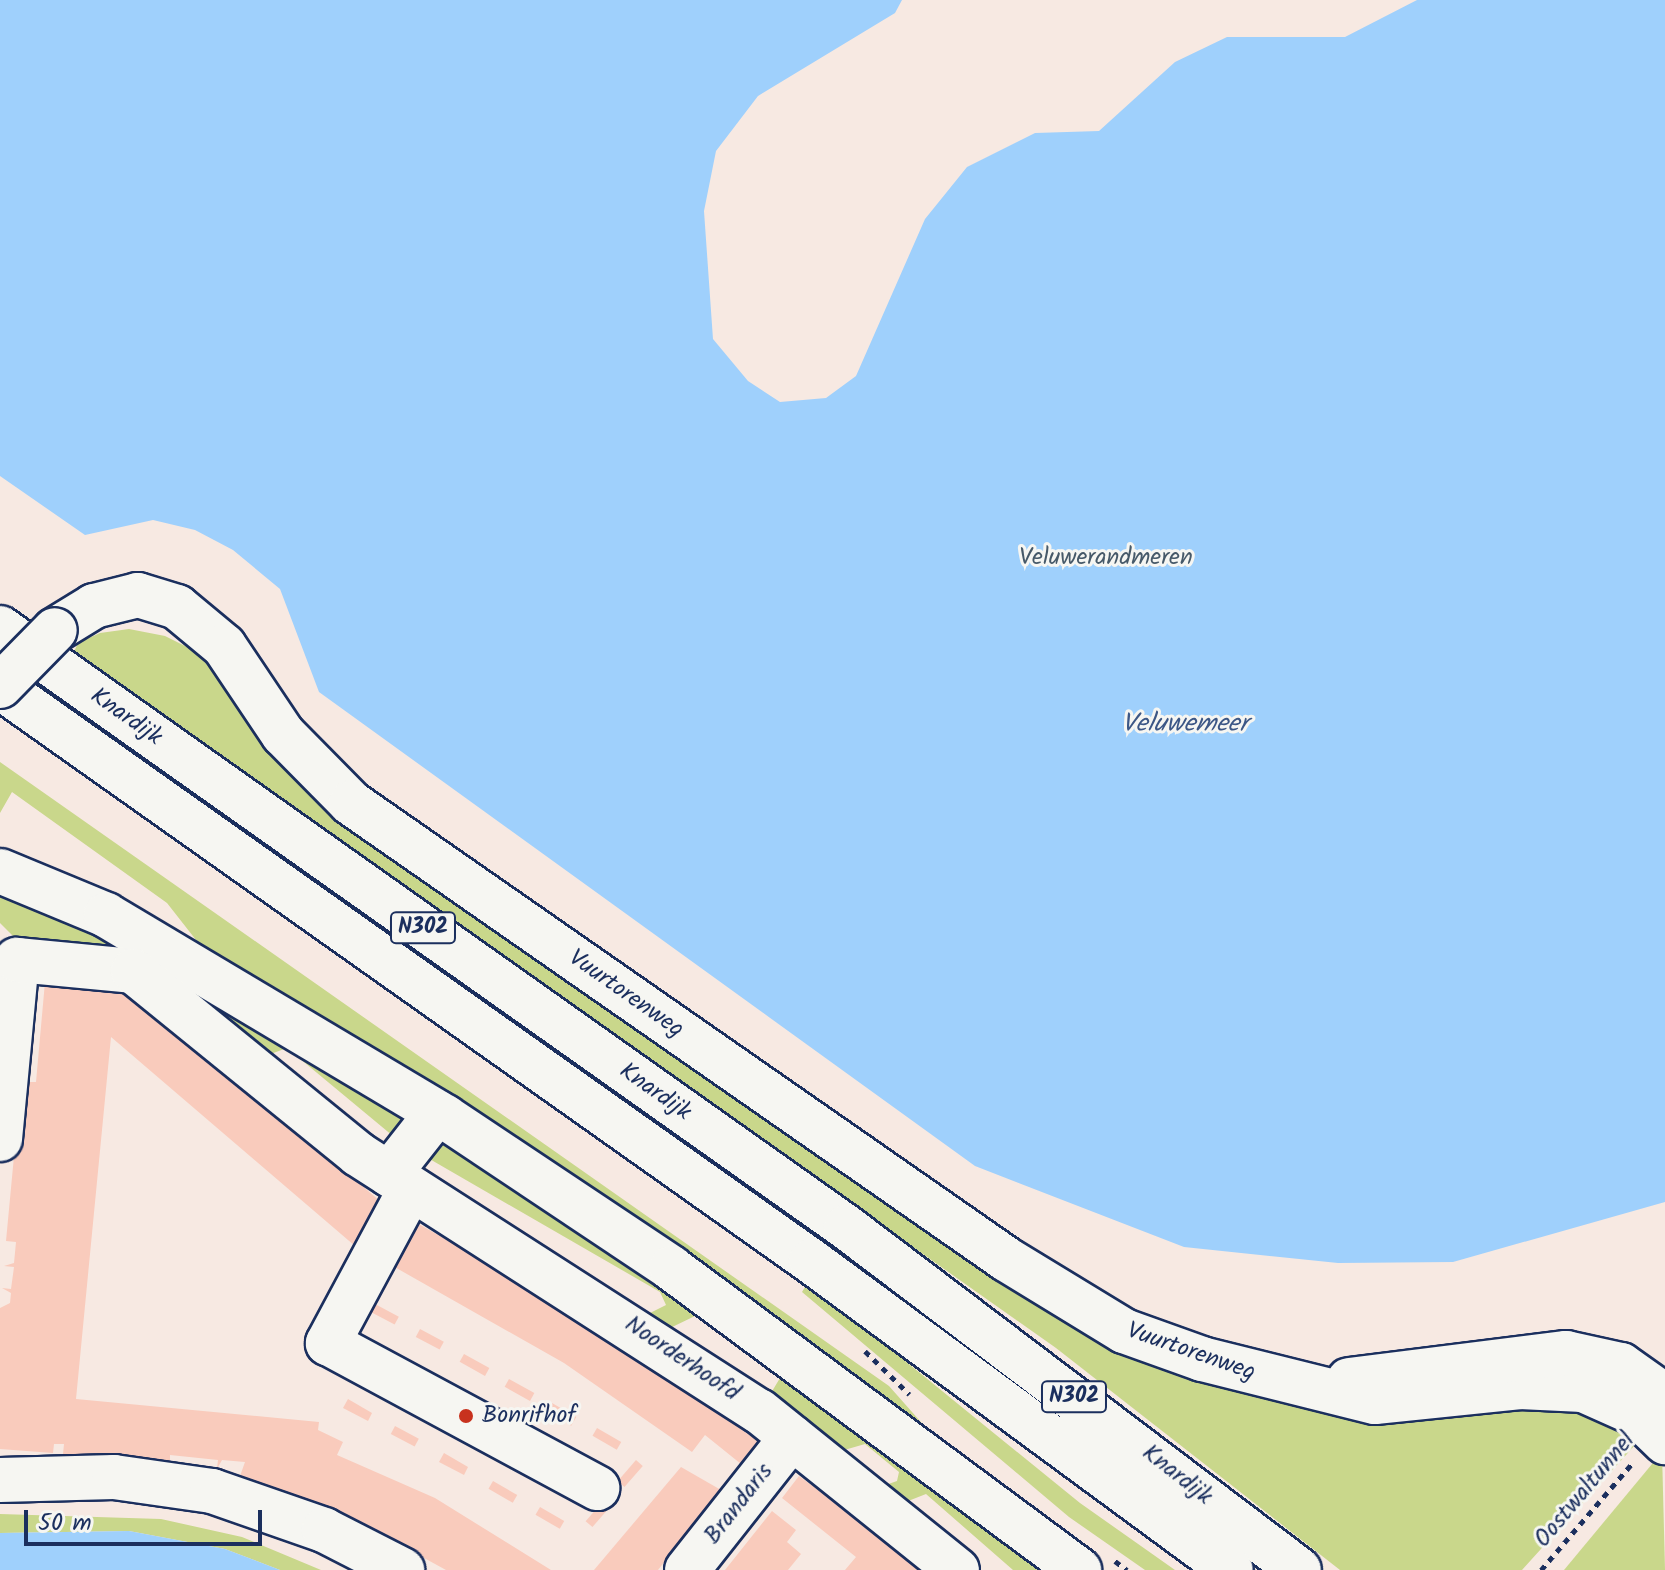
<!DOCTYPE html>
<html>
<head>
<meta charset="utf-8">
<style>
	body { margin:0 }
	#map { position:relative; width:1665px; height:1570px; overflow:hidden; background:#f7e9e2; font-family:Kalam,sans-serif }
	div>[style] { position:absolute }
	.green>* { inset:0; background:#c9d78b }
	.water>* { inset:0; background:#9fd0fc }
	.building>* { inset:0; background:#f9cbbc; transform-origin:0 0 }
	.path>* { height:5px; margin-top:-2.5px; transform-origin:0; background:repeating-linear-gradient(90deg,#1b2f5e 0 6px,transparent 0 12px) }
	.roads { filter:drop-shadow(2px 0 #1b2f5e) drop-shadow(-2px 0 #1b2f5e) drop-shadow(0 2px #1b2f5e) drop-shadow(0 -2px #1b2f5e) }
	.minor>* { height:44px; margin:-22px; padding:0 22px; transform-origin:22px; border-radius:22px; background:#f6f6f2 }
	.major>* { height:44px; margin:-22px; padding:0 22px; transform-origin:22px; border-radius:22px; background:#f6f6f2 }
	.bridges { filter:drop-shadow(2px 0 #1b2f5e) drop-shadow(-2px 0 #1b2f5e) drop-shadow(0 2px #1b2f5e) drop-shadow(0 -2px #1b2f5e) }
	.minor-bridge>* { height:44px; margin:-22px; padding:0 22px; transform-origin:22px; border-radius:22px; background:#f6f6f2 }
	.dots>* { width:22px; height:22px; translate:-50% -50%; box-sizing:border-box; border:4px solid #f6f6f2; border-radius:50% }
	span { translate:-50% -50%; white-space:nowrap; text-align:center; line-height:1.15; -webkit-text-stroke:6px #f6f6f2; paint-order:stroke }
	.shield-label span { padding:2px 6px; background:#f6f6f2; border:2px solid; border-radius:6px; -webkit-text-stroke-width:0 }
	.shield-label { font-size:22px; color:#1b2f5e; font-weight:700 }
	.park-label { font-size:24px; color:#465969 }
	.street-label { font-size:24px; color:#1b2f5e }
	.poi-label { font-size:24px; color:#1b2f5e }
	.left { translate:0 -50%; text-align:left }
	.water-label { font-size:26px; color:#3c5786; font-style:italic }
	.scale { position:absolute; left:24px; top:1510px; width:238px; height:36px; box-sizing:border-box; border:4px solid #1b2f5e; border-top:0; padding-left:10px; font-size:24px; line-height:28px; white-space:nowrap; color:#1b2f5e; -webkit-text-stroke:6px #f6f6f2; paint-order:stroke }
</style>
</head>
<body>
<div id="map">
	<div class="green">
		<i style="clip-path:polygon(129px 629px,165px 636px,207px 657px,231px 692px,1119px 1347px,1557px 1393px,1645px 1434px,1522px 1570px,1340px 1570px,1056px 1348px,73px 654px,78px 643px,100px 633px)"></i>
		<i style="clip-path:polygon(0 762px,889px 1386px,943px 1447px,207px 954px,167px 903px,12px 792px,0 813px)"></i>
		<i style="clip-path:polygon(0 893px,102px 929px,401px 1105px,406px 1120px,399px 1141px,287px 1048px,257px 1059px,19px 942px,0 923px)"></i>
		<i style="clip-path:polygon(449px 1138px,467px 1146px,1058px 1570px,1013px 1570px,926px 1494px,898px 1505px,877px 1488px,897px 1481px,899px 1472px,865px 1444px,834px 1453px,762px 1408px,780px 1378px,695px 1316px,666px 1330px,644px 1316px,666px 1305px,660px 1292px,421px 1154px)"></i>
		<i style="clip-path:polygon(808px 1282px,1080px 1503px,1175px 1570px,1145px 1570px,1069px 1517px,802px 1292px)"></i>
		<i style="clip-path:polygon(1662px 1452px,1665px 1570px,1564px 1570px)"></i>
		<i style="clip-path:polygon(0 1514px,161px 1519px,242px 1537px,321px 1570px,280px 1570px,225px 1549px,129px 1531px,0 1533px)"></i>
	</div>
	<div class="water">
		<i style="clip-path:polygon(0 0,902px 0,895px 13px,758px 96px,716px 151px,704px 211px,713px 339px,748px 381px,780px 402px,826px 398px,856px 376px,925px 219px,967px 167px,1035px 133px,1099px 131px,1175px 62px,1227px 37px,1345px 37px,1417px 0,1665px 0,1665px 1202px,1453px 1262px,1338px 1263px,1184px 1247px,975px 1166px,319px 692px,280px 589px,233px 550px,195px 530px,153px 520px,85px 535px,0 476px)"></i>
		<i style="clip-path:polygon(129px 1531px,225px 1549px,280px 1570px,0 1570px,0 1533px)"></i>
	</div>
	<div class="building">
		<i style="clip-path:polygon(45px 982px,134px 990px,388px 1208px,355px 1246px,111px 1037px,76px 1399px,319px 1422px,318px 1430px,343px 1442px,337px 1455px,435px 1498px,551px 1570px,446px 1570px,362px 1524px,240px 1476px,245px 1462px,222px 1460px,217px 1469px,218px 1460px,170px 1455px,170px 1464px,63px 1454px,64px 1444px,54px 1444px,53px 1453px,0 1449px,0 1308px,10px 1303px,11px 1293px,2px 1288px,11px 1289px,14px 1267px,4px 1266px,14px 1263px,16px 1242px,6px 1241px,21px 1082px,36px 1082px)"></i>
		<i style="clip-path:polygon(408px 1218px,589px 1320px,759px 1442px,741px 1464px,705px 1435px,692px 1452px,564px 1363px,384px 1261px)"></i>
		<i style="left:375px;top:1304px;width:27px;height:9px;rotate:28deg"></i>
		<i style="left:420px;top:1329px;width:27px;height:9px;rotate:28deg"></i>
		<i style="left:464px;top:1354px;width:29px;height:9px;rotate:29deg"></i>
		<i style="left:509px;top:1379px;width:29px;height:9px;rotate:29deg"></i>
		<i style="clip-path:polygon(348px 1399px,372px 1413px,368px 1421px,343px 1408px)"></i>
		<i style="left:552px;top:1403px;width:28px;height:10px;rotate:30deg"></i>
		<i style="left:395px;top:1426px;width:27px;height:9px;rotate:28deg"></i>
		<i style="left:597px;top:1428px;width:28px;height:9px;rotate:30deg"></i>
		<i style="clip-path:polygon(444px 1453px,468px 1467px,464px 1475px,439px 1462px)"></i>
		<i style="left:636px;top:1460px;width:9px;height:28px;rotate:41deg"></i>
		<i style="clip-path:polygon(681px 1467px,721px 1490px,658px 1570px,594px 1570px)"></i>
		<i style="clip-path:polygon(799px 1476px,814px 1487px,918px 1570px,845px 1570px,856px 1557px,782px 1498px)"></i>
		<i style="left:493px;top:1481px;width:28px;height:9px;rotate:30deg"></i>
		<i style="left:604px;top:1500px;width:9px;height:28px;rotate:41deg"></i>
		<i style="left:540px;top:1507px;width:28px;height:9px;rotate:30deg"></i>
		<i style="clip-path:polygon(772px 1511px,796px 1530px,787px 1542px,801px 1554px,788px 1570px,725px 1570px)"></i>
	</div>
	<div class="path">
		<i style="left:865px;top:1351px;width:62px;rotate:44.3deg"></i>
		<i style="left:1115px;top:1561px;width:15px;rotate:37deg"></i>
		<i style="left:1541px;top:1570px;width:143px;rotate:-49.5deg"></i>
	</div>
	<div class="roads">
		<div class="minor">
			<i style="left:55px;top:630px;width:46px;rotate:-31.6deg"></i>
			<i style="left:94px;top:606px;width:45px;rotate:-14deg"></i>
			<i style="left:138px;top:595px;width:41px;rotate:17.1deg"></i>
			<i style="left:177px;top:607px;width:61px;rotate:39.7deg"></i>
			<i style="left:224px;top:646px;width:106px;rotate:56.2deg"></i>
			<i style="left:283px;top:734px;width:97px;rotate:45.4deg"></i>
			<i style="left:351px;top:803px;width:798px;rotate:34.84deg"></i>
			<i style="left:1006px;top:1259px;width:138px;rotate:31.4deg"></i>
			<i style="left:1124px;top:1331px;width:83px;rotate:19.7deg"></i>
			<i style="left:1202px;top:1359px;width:178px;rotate:14deg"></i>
			<i style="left:1375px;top:1402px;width:146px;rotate:-5.9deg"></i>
			<i style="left:1520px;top:1387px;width:63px;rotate:2.7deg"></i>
			<i style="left:1583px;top:1390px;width:57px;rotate:23.9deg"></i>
			<i style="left:1635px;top:1413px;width:42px;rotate:44deg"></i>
			<i style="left:0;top:871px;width:115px;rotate:22.5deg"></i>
			<i style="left:106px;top:915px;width:395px;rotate:30.8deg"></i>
			<i style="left:445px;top:1117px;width:272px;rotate:33.7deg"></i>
			<i style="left:671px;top:1268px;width:508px;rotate:36.51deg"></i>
			<i style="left:0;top:1139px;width:180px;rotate:-84.6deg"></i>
			<i style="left:17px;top:960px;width:117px;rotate:5.4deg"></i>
			<i style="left:133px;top:971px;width:290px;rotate:39.1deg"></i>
			<i style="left:358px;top:1154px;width:476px;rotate:32.7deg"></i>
			<i style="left:759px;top:1411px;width:254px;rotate:38.8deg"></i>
			<i style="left:389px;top:1174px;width:78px;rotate:-51.8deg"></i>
			<i style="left:410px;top:1190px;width:174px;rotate:118.2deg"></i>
			<i style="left:328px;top:1343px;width:306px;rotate:28.3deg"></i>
			<i style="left:1349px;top:1380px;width:219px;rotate:-7.1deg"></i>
			<i style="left:1566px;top:1353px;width:56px;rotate:12.3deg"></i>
			<i style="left:1621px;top:1365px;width:54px;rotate:35.2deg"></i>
			<i style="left:0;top:1480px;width:114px;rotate:-1.5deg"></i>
			<i style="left:114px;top:1477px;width:99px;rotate:8.1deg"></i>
			<i style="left:212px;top:1491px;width:119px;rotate:19.2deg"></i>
			<i style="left:324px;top:1530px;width:88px;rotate:27.1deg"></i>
			<i style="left:687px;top:1570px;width:169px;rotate:-51.7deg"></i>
		</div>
		<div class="major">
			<i style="left:0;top:628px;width:1037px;rotate:35.3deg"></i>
			<i style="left:846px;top:1227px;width:568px;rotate:37.13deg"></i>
			<i style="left:0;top:687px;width:994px;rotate:35.29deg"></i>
			<i style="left:811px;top:1261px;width:521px;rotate:36.34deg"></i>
		</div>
	</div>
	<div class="bridges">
		<div class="minor-bridge">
			<i style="left:0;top:686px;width:78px;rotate:-45.5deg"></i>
		</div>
	</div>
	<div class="dots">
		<i style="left:466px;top:1416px;background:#c8321e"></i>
	</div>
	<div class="shield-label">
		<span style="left:423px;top:928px">N302</span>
		<span style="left:1074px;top:1397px">N302</span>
	</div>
	<div class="park-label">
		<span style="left:1106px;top:558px">Veluwerandmeren</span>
	</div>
	<div class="street-label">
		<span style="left:126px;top:717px;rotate:35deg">Knardijk</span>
		<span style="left:626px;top:994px;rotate:35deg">Vuurtorenweg</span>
		<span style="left:655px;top:1092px;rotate:35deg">Knardijk</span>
		<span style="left:1191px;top:1352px;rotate:19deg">Vuurtorenweg</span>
		<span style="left:682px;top:1359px;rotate:34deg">Noorderhoofd</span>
		<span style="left:1177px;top:1475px;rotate:38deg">Knardijk</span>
		<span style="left:1585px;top:1490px;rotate:-50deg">Oostwaltunnel</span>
		<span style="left:739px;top:1504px;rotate:-52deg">Brandaris</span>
	</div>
	<div class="poi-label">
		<span class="left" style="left:482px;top:1416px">Bonrifhof</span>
	</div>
	<div class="water-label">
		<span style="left:1185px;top:725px">Veluwemeer</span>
	</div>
	<div class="scale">50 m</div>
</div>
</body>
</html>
